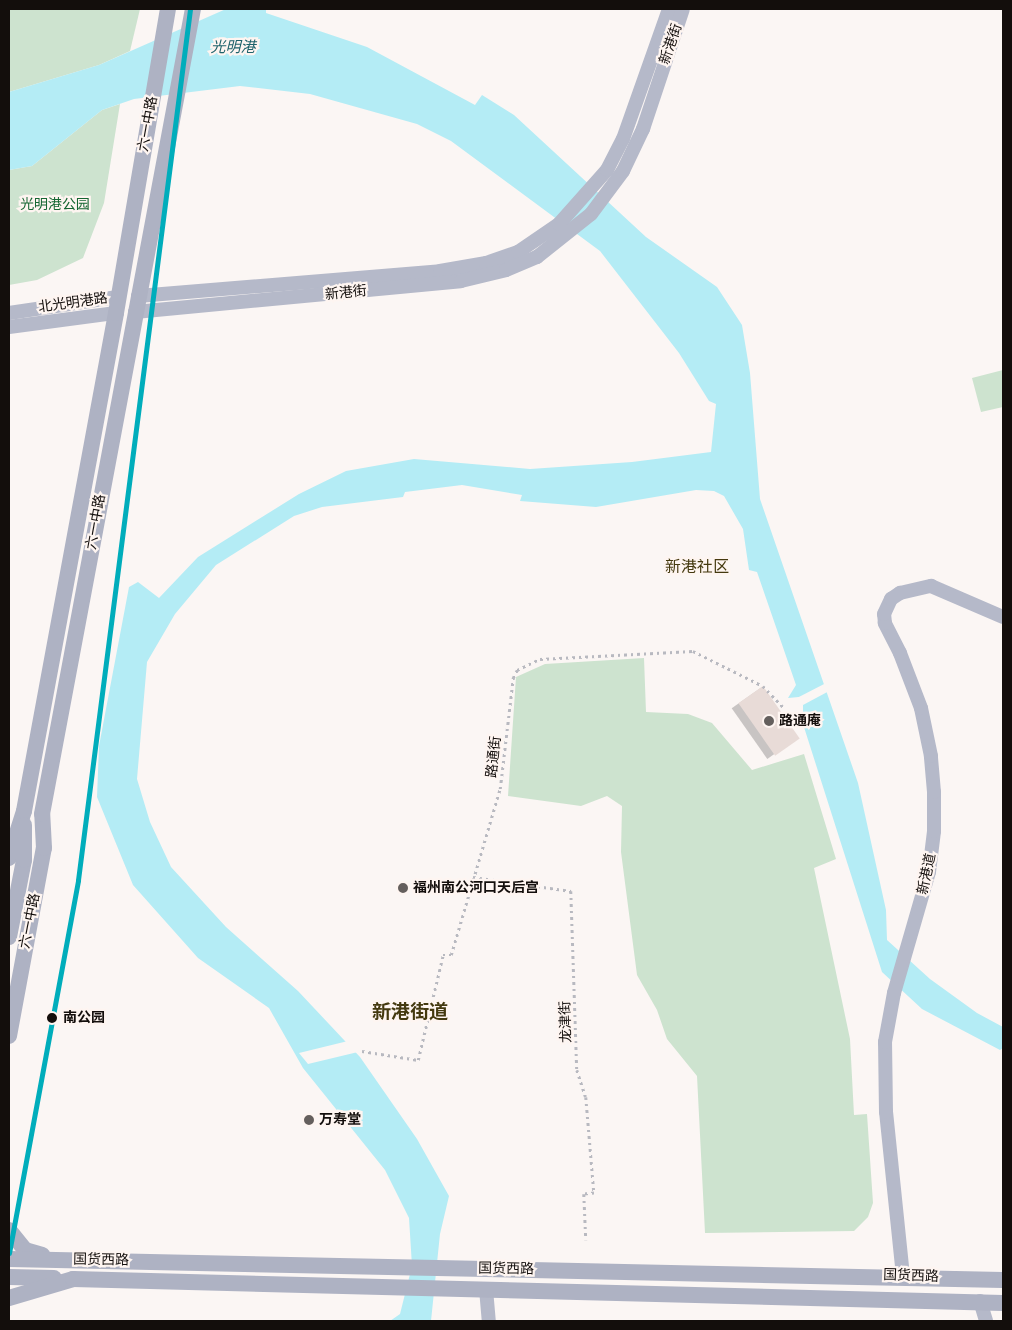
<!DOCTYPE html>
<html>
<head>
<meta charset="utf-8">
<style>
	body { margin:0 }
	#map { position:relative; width:1012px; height:1330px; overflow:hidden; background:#fbf6f4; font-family:"Varela Round","Noto Sans SC",sans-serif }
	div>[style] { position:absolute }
	.green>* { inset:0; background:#cde3cf }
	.water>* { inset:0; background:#b4ecf5 }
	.pier>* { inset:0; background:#fbf6f4 }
	.shadow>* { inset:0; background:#0003; transform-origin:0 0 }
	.building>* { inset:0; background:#e8dbd7; transform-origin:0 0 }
	.path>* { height:2.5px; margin-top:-1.25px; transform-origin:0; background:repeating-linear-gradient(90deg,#b8b9c0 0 2.5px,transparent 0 6.5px) }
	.secondary>* { height:14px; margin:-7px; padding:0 7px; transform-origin:7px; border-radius:7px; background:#b5b9c9 }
	.primary>* { height:16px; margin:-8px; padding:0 8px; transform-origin:8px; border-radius:8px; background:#aeb2c3 }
	.metro-1>* { height:5px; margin:-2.5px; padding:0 2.5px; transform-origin:2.5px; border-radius:2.5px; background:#00adbb }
	.dots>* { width:14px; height:14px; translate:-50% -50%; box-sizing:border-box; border:2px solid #fef5f1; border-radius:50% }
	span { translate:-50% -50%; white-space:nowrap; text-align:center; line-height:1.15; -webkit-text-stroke:4.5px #fef5f1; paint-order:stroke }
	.street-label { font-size:14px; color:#130e0c }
	.park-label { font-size:14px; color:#156632 }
	.poi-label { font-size:14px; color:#130e0c; font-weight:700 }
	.left { translate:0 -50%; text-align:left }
	.stop-label { font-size:14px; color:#130e0c; font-weight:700 }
	.water-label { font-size:15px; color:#1e626b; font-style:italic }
	.quarter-label { font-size:16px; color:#44390f }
	.district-label { font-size:19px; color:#44390f; font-weight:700 }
	.frame { position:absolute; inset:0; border:10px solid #130e0c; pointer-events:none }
</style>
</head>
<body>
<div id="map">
	<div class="green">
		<i style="clip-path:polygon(9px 9px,140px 9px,130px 51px,99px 65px,9px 92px)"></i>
		<i style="clip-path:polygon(120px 104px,104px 203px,83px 258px,37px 280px,9px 285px,9px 170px,32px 166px,102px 110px)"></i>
		<i style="clip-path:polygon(1003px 370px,1003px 407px,981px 412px,972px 378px)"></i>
		<i style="clip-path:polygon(644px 658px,646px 712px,688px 714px,712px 723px,752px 770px,804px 754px,836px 859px,814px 868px,850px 1039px,854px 1115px,867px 1114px,873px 1203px,868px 1217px,854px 1231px,705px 1233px,697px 1076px,667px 1039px,657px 1010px,637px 975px,621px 852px,622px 806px,607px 796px,581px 806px,508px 796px,516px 677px,545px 664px)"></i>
	</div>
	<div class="water">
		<i style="clip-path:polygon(226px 9px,266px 9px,266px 13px,367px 47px,475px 105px,482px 95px,514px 115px,646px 237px,717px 287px,742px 325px,750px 373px,760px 499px,858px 783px,886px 910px,887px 940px,930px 979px,977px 1013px,1003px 1027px,1003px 1048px,1000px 1050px,922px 1009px,882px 972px,803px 724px,803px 705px,799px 697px,788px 698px,796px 685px,757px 572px,749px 570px,743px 529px,724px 496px,714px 491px,696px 490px,596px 507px,520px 501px,522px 495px,462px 485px,405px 492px,403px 497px,322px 507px,294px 516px,216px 565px,175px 614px,147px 662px,137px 779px,150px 822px,171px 867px,226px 927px,298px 991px,360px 1057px,417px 1139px,449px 1196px,440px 1234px,431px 1321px,390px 1321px,400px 1314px,412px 1266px,409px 1218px,385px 1170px,303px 1068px,269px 1008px,198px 958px,133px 885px,97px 797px,99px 746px,129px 587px,138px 582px,159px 598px,198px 557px,299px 494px,346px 471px,414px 459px,530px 469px,632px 462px,711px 452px,716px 404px,709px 401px,679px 353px,600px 251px,451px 141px,417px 124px,310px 94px,240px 86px,134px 99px,102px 110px,32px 166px,9px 170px,9px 92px,99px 65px)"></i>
	</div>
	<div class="pier">
		<i style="clip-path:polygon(828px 682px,831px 690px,803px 705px,793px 700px)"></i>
		<i style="clip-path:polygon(348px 1041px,358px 1052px,308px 1064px,299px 1053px)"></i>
	</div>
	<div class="shadow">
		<i style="left:762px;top:687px;width:62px;height:37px;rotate:55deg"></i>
	</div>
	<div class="building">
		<i style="left:763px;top:686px;width:64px;height:30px;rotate:55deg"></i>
	</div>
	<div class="path">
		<i style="left:473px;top:877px;width:99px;rotate:8.1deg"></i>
		<i style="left:571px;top:891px;width:179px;rotate:88.1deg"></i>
		<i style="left:577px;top:1070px;width:28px;rotate:72deg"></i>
		<i style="left:586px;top:1097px;width:96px;rotate:85.2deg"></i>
		<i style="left:594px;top:1193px;width:10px;rotate:174deg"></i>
		<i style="left:584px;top:1194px;width:46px;rotate:87.5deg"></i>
		<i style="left:362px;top:1051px;width:57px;rotate:9.1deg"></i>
		<i style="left:418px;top:1060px;width:108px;rotate:-76.6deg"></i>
		<i style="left:443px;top:955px;width:8px"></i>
		<i style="left:451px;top:955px;width:173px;rotate:-73.6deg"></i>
		<i style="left:500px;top:789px;width:112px;rotate:-83.3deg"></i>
		<i style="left:513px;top:678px;width:9px;rotate:-63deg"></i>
		<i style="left:517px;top:670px;width:25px;rotate:-26deg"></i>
		<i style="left:540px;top:659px;width:153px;rotate:-3deg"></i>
		<i style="left:693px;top:651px;width:78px;rotate:26.6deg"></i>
		<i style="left:763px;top:686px;width:32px;rotate:46deg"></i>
	</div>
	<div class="secondary">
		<i style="left:138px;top:296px;width:303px;rotate:-4.7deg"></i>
		<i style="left:440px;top:271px;width:47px;rotate:-9.9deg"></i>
		<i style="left:486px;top:263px;width:34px;rotate:-19deg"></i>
		<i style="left:518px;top:252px;width:50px;rotate:-34.3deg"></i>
		<i style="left:559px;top:224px;width:72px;rotate:-48.4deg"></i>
		<i style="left:607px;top:170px;width:35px;rotate:-63deg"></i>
		<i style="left:623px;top:139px;width:138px;rotate:-70.5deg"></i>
		<i style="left:135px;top:312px;width:327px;rotate:-5.4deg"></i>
		<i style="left:461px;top:281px;width:46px;rotate:-13.7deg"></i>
		<i style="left:506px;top:270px;width:34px;rotate:-23deg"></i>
		<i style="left:537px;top:257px;width:69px;rotate:-38.5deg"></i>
		<i style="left:591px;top:214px;width:54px;rotate:-53.3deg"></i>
		<i style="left:623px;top:171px;width:47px;rotate:-64.5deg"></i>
		<i style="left:643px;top:129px;width:126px;rotate:-71.6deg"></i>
		<i style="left:9px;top:313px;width:110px;rotate:-8.4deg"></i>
		<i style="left:9px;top:327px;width:108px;rotate:-7.5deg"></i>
		<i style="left:903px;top:1276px;width:165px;rotate:-95.9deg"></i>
		<i style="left:886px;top:1112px;width:70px;rotate:-90.8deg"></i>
		<i style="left:885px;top:1042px;width:50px;rotate:-79.6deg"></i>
		<i style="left:894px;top:993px;width:126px;rotate:-73.9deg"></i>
		<i style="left:929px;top:872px;width:41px;rotate:-83deg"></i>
		<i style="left:934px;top:831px;width:39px;rotate:-90deg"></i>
		<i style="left:934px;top:792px;width:36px;rotate:-95deg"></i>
		<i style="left:931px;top:756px;width:49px;rotate:-101.8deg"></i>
		<i style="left:921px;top:708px;width:59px;rotate:-110.9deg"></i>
		<i style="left:900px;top:653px;width:34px;rotate:-117deg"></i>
		<i style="left:885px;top:623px;width:9px;rotate:-96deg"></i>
		<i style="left:884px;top:614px;width:17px;rotate:-65deg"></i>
		<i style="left:891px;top:599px;width:11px;rotate:-34deg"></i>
		<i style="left:900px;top:593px;width:32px;rotate:-13deg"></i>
		<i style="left:931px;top:586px;width:78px;rotate:23.3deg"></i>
		<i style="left:486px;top:1289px;width:32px;rotate:85deg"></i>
		<i style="left:980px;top:1301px;width:21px;rotate:73deg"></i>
	</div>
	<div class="primary">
		<i style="left:9px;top:858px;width:49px;rotate:-72.3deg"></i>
		<i style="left:24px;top:811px;width:506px;rotate:-79.53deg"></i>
		<i style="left:116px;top:313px;width:308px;rotate:-80.3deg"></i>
		<i style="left:9px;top:937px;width:78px;rotate:-79deg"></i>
		<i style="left:24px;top:860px;width:35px;rotate:-90deg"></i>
		<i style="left:9px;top:1036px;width:191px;rotate:-79.5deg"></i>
		<i style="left:44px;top:848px;width:34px;rotate:-93deg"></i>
		<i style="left:42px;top:814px;width:819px;rotate:-79.38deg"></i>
		<i style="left:9px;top:1230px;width:26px;rotate:51deg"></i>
		<i style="left:25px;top:1250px;width:18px;rotate:16deg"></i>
		<i style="left:9px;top:1259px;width:994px;rotate:1.21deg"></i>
		<i style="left:9px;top:1277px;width:45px;rotate:1.3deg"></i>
		<i style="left:9px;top:1298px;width:67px;rotate:-16.5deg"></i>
		<i style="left:73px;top:1279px;width:930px;rotate:1.48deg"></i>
	</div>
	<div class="metro-1">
		<i style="left:9px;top:1253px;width:379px;rotate:-79.5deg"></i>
		<i style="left:78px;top:880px;width:878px;rotate:-82.67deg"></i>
	</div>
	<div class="dots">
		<i style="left:769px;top:721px;background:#645f5d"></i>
		<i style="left:403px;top:888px;background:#645f5d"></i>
		<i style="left:52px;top:1018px;background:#130e0c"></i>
		<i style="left:309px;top:1120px;background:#645f5d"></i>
	</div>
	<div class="street-label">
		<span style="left:671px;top:44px;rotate:-71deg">新港街</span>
		<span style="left:148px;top:124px;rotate:-80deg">六一中路</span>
		<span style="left:346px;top:293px;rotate:-6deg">新港街</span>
		<span style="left:73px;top:303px;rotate:-8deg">北光明港路</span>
		<span style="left:96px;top:522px;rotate:-80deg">六一中路</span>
		<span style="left:494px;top:757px;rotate:-84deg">路通街</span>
		<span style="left:927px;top:874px;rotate:-78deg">新港道</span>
		<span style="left:30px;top:921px;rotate:-79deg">六一中路</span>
		<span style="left:566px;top:1022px;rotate:-92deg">龙津街</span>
		<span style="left:101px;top:1260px;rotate:1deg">国货西路</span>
		<span style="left:506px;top:1269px;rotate:1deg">国货西路</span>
		<span style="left:911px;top:1276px;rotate:2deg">国货西路</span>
	</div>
	<div class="park-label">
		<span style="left:55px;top:205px">光明港公园</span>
	</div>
	<div class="poi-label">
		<span class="left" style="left:779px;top:721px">路通庵</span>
		<span class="left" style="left:413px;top:888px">福州南公河口天后宫</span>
		<span class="left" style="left:319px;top:1120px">万寿堂</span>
	</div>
	<div class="stop-label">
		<span class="left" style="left:63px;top:1018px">南公园</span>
	</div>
	<div class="water-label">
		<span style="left:233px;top:48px">光明港</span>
	</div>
	<div class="quarter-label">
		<span style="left:697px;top:567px">新港社区</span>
	</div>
	<div class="district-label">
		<span style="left:410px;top:1013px">新港街道</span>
	</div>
	<div class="frame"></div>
</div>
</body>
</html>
